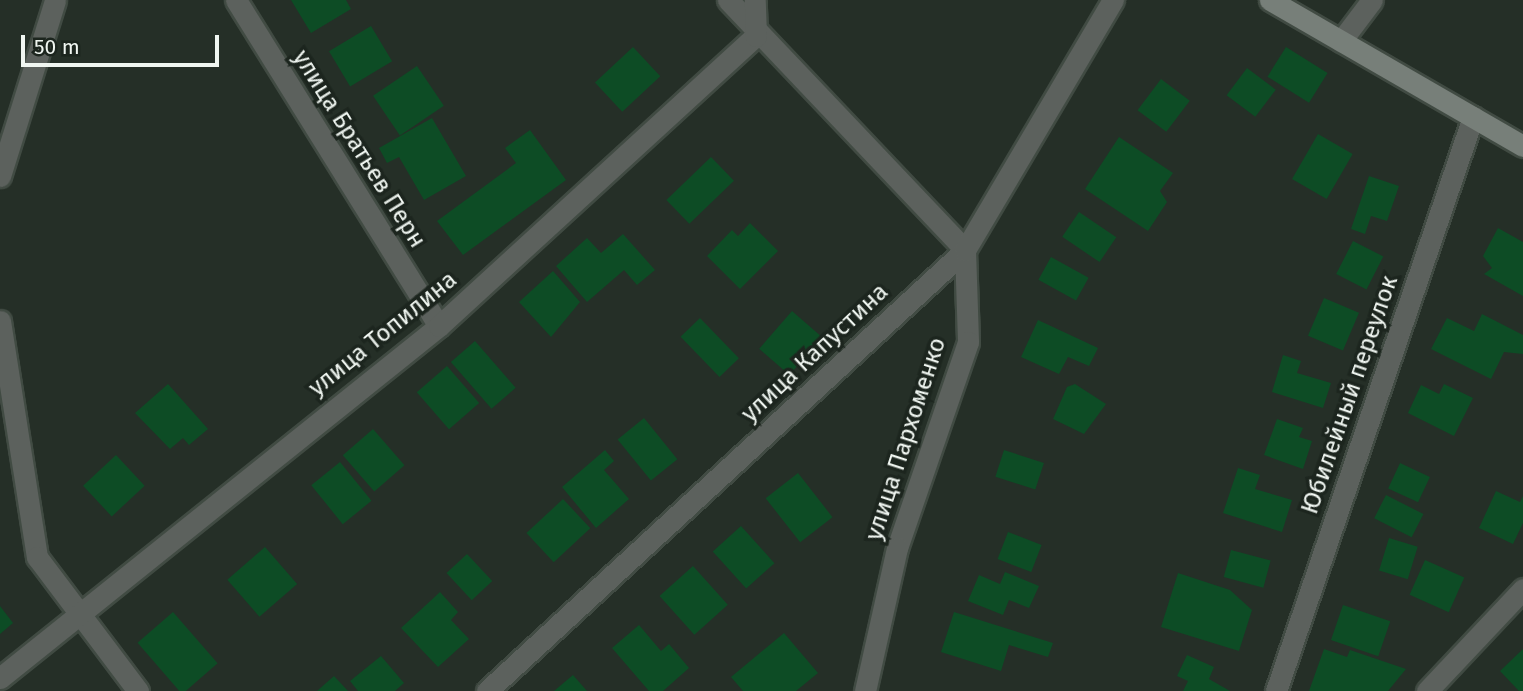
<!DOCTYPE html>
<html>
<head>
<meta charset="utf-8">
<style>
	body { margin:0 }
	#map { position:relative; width:1523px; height:691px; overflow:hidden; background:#252f27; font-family:"Fira Sans",sans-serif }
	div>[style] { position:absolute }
	.building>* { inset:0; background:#0d4c25; transform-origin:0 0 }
	.roads { filter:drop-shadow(2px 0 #414b43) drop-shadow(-2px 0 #414b43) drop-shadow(0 2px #414b43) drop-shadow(0 -2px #414b43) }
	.street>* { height:21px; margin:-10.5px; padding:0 10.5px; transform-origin:10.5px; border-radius:10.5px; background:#5c615d }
	.secondary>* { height:21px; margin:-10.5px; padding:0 10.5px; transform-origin:10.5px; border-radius:10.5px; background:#777f79 }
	span { translate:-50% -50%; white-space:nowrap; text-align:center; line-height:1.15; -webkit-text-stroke:7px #1c251e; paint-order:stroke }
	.street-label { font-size:24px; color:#f0f6f1 }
	.scale { position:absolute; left:21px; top:35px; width:198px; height:32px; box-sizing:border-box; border:4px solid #f0f6f1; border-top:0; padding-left:9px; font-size:21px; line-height:24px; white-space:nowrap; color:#f0f6f1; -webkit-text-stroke:5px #1c251e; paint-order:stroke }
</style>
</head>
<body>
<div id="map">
	<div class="building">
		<i style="clip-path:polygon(291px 0,346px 0,351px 9px,311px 33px)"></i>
		<i style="left:371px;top:26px;width:41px;height:49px;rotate:59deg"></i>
		<i style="left:633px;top:47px;width:40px;height:52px;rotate:47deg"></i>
		<i style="left:1286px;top:47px;width:49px;height:35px;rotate:32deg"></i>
		<i style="left:417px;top:66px;width:48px;height:53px;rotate:56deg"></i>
		<i style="left:1247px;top:68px;width:36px;height:34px;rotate:37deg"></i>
		<i style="left:1161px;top:79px;width:36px;height:39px;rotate:37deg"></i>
		<i style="clip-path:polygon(432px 118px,466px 176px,424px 200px,399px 157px,387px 163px,379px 148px)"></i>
		<i style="clip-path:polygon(530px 130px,566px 180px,463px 255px,437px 221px,516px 163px,505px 148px)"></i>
		<i style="left:1318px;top:134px;width:40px;height:52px;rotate:30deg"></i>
		<i style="clip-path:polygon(1119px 137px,1173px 173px,1160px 191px,1167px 202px,1148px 231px,1085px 189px)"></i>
		<i style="left:711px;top:157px;width:33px;height:62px;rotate:46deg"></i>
		<i style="clip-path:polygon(1369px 176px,1399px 186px,1387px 221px,1371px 216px,1365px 234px,1351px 229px)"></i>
		<i style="left:1079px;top:212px;width:45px;height:30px;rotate:34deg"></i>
		<i style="clip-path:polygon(750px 223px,778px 251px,740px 289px,707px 256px,732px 230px,738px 236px)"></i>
		<i style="clip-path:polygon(1498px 228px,1523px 242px,1523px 296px,1484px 274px,1492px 268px,1483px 256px)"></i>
		<i style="clip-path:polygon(623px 234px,655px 270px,637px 285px,624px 270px,587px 302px,556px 266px,587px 238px,601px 253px)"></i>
		<i style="left:1353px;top:241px;width:34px;height:37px;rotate:27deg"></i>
		<i style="left:1051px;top:257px;width:43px;height:26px;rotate:29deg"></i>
		<i style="clip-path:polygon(553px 271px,580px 302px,551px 337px,519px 302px)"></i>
		<i style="left:1324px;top:298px;width:38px;height:41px;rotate:23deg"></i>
		<i style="left:792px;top:311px;width:40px;height:50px;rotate:41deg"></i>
		<i style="clip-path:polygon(1482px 314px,1523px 335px,1523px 354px,1504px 352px,1491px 379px,1431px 349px,1447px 318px,1474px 331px)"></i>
		<i style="left:700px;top:318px;width:56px;height:27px;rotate:46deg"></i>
		<i style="clip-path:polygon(1038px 320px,1098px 348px,1089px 366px,1068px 357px,1059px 374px,1021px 357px)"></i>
		<i style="left:475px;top:341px;width:62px;height:32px;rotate:49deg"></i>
		<i style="clip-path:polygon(1283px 355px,1301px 361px,1297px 373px,1331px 383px,1323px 408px,1272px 392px)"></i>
		<i style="left:447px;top:366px;width:49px;height:40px;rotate:49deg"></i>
		<i style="clip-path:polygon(168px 384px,208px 429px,189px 445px,183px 438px,170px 449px,135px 413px)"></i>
		<i style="clip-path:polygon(1075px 384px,1106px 404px,1084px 434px,1053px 419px,1067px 387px)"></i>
		<i style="clip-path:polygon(1444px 384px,1473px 398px,1454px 436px,1408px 413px,1421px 385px,1439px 394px)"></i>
		<i style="left:644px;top:418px;width:53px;height:34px;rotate:51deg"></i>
		<i style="clip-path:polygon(1277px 419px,1303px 428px,1299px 437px,1312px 441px,1303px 469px,1264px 455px)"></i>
		<i style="left:373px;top:429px;width:48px;height:40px;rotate:49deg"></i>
		<i style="clip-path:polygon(605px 450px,614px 461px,604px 470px,629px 499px,596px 528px,562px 487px)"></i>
		<i style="left:1004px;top:450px;width:42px;height:28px;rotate:18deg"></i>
		<i style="left:116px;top:455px;width:42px;height:45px;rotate:47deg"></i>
		<i style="left:340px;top:462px;width:50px;height:37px;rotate:51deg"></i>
		<i style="left:1400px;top:463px;width:33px;height:28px;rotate:25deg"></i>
		<i style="clip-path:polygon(1238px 468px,1260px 475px,1255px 489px,1292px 500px,1282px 532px,1223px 513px)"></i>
		<i style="left:798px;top:473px;width:56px;height:41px;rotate:52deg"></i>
		<i style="clip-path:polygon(1496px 491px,1520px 502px,1523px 496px,1523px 523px,1513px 544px,1479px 528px)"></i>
		<i style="left:1386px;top:495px;width:42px;height:26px;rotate:27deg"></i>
		<i style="left:563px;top:499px;width:40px;height:50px;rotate:47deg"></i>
		<i style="left:741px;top:526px;width:50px;height:38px;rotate:48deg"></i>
		<i style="left:1008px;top:532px;width:36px;height:29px;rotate:21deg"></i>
		<i style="left:1389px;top:538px;width:30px;height:34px;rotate:17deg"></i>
		<i style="left:265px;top:547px;width:49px;height:50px;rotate:49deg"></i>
		<i style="left:1231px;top:550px;width:41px;height:28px;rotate:15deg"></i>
		<i style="left:467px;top:554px;width:37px;height:28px;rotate:47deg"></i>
		<i style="left:1425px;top:560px;width:43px;height:38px;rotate:24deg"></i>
		<i style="left:693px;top:566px;width:52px;height:45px;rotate:48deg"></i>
		<i style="clip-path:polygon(1005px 572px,1039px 586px,1029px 608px,1009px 600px,1003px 615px,968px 601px,979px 575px,1000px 584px)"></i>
		<i style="clip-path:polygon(1178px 573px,1230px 590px,1252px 610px,1239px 651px,1161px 627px)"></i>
		<i style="clip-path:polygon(440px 592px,458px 612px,451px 620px,469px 639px,438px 667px,401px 628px)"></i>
		<i style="left:1343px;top:605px;width:50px;height:37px;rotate:19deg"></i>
		<i style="clip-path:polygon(0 606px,13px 623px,0 634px)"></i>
		<i style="left:173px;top:612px;width:68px;height:47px;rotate:49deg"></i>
		<i style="clip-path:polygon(954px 612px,1053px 643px,1048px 657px,1009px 645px,1001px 671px,941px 652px)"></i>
		<i style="clip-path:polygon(639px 625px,661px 651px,669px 644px,689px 668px,663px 691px,649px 691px,612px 648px)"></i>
		<i style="clip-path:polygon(784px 633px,818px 673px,796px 691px,743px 691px,731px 677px)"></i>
		<i style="clip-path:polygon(1324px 649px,1347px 657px,1350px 650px,1406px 669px,1388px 691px,1309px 691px)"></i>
		<i style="clip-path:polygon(1523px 649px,1523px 691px,1519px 691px,1500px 671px)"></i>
		<i style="clip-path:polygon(1187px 655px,1214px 667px,1209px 679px,1230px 691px,1183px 691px,1188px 681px,1177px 676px)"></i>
		<i style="clip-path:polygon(381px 656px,404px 683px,395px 691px,358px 691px,350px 681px)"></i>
		<i style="clip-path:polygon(573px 675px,587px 691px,554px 691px)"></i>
		<i style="clip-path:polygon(334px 676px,348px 691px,317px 691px)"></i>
	</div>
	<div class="roads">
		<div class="street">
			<i style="left:236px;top:0;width:384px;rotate:58.1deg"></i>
			<i style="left:728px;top:0;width:344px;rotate:46.5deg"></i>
			<i style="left:965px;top:250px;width:92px;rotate:88.1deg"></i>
			<i style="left:968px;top:342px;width:218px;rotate:109deg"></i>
			<i style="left:897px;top:548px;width:147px;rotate:102.6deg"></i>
			<i style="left:1341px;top:41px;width:51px;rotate:-52.9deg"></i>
			<i style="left:0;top:176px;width:184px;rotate:-72.6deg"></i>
			<i style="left:0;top:321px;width:239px;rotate:81.1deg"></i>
			<i style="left:37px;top:557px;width:168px;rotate:53deg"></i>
			<i style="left:0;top:678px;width:563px;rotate:-38.72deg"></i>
			<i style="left:439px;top:326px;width:430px;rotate:-42.5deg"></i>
			<i style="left:756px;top:36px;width:36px;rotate:-92deg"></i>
			<i style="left:487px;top:691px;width:650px;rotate:-42.69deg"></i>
			<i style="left:965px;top:250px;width:291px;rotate:-59.4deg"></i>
			<i style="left:1276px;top:691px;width:607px;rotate:-71.06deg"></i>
			<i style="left:1427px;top:691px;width:140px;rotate:-46.7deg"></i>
		</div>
		<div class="secondary">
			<i style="left:1270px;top:0;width:292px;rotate:30deg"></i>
		</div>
	</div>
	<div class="street-label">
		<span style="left:359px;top:149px;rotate:58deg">улица Братьев Перн</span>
		<span style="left:383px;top:334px;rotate:-39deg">улица Топилина</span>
		<span style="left:815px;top:353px;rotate:-43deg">улица Капустина</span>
		<span style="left:1350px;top:395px;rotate:-71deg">Юбилейный переулок</span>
		<span style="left:906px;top:439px;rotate:-72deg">улица Пархоменко</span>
	</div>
	<div class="scale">50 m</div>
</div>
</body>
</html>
